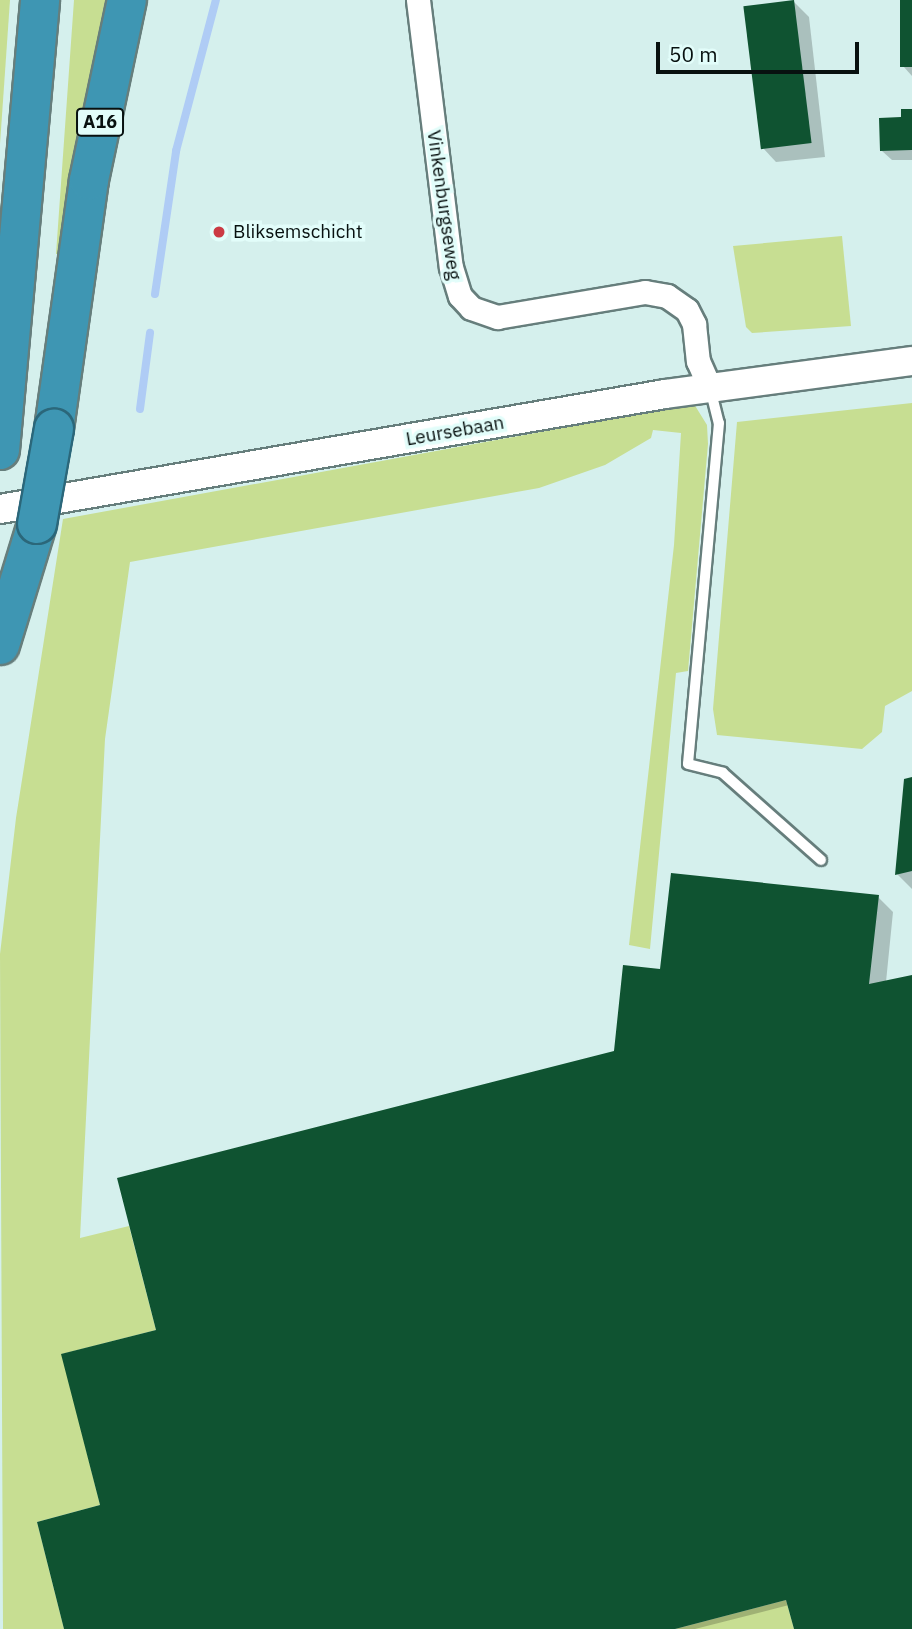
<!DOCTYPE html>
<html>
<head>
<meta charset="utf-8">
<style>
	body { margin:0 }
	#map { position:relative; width:912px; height:1629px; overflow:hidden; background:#d5f0ed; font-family:"IBM Plex Sans",sans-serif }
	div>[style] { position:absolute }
	.green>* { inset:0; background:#c7de92 }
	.shadow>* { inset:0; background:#0003 }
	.stream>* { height:8px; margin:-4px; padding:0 4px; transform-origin:4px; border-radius:4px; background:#afccf5 }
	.building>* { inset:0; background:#0f5331; transform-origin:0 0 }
	.roads { filter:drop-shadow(2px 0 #667e7c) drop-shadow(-2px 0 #667e7c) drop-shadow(0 2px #667e7c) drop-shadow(0 -2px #667e7c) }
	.service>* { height:10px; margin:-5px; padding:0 5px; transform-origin:5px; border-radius:5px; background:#fff }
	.minor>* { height:23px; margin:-11.5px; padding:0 11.5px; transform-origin:11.5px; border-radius:11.5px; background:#fff }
	.tertiary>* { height:28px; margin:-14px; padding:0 14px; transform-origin:14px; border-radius:14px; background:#fff }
	.motorway>* { height:38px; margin:-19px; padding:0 19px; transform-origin:19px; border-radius:19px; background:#3e96b3 }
	.bridges { filter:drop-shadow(2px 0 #2b677a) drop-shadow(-2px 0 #2b677a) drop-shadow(0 2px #2b677a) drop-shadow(0 -2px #2b677a) }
	.motorway-bridge>* { height:38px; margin:-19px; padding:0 19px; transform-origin:19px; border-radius:19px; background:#3e96b3 }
	.dots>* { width:19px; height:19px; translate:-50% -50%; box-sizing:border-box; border:4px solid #e2fdfa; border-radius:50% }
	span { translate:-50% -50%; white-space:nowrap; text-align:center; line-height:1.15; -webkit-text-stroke:7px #e2fdfa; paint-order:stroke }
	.shield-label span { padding:2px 5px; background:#e2fdfa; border:2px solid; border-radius:5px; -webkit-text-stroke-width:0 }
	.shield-label { font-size:18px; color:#081110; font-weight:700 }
	.street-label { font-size:19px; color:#081110 }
	.poi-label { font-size:19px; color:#081110 }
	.left { translate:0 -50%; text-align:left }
	.scale { position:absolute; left:656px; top:42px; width:203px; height:32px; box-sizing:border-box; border:4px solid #081110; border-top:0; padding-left:9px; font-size:21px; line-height:24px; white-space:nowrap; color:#081110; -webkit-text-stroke:5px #e2fdfa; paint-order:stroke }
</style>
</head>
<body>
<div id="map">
	<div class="green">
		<i style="clip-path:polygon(0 0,10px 0,0 144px)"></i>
		<i style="clip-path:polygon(74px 0,110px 0,89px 79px,63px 254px,56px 254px)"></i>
		<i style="clip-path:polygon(842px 236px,851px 326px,752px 333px,746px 327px,733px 246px)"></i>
		<i style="clip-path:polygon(912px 403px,912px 691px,885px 706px,882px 732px,862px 749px,717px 735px,713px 709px,737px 422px)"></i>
		<i style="clip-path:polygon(694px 404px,707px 425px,708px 444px,688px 671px,676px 673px,650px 949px,629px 945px,674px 545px,681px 433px,653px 430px,651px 438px,605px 465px,539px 488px,130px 562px,105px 739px,80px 1238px,129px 1226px,156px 1330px,62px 1354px,100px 1505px,37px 1522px,64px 1629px,3px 1629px,0 954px,16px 818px,63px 519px)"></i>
		<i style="clip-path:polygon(786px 1600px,794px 1629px,675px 1629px)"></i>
	</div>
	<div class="shadow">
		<i style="clip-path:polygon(902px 0,912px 0,912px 76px,903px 66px)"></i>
		<i style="clip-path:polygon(794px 2px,809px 17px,825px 157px,776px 162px,762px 147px)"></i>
		<i style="clip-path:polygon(912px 110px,912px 160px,892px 160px,882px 151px)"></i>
		<i style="clip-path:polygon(912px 779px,912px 889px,897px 874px)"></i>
		<i style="clip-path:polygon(878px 897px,893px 912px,886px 982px,912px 977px,912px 1629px,796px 1629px,789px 1605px,695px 1629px,66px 1629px,158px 1331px,616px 1052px,662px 971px)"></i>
	</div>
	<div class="stream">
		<i style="left:155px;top:294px;width:145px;rotate:-81.6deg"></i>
		<i style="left:176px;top:151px;width:156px;rotate:-75.2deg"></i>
		<i style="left:140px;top:409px;width:77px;rotate:-82.5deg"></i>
	</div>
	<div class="building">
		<i style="left:794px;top:0;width:144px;height:51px;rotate:83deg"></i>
		<i style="left:900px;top:0;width:12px;height:67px"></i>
		<i style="clip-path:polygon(901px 109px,912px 109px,912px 150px,880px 151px,879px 118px,901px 117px)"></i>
		<i style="clip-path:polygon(912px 777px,912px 871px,895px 875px,904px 779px)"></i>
		<i style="clip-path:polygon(671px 873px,879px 895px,869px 984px,912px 975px,912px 1629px,794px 1629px,786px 1600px,675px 1629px,64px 1629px,37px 1522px,100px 1505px,61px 1354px,156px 1330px,117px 1178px,614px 1051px,623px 965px,660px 969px)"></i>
	</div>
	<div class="roads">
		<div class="service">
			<i style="left:710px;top:388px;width:36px;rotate:76deg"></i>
			<i style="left:719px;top:423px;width:342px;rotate:95.2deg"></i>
			<i style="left:688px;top:764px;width:36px;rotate:14deg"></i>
			<i style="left:723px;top:773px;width:131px;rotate:41.6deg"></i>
		</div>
		<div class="minor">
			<i style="left:418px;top:0;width:269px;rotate:83deg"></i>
			<i style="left:451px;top:267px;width:30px;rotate:73deg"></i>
			<i style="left:460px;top:296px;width:16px;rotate:47deg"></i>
			<i style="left:471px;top:308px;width:28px;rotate:19deg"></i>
			<i style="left:497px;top:317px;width:150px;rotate:-9.6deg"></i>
			<i style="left:645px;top:292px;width:22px;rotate:10deg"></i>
			<i style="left:667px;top:296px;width:24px;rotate:35deg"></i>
			<i style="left:687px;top:310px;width:16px;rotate:63deg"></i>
			<i style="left:694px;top:324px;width:37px;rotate:84deg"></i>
			<i style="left:698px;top:361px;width:30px;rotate:66deg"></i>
		</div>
		<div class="tertiary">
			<i style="left:0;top:509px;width:675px;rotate:-9.81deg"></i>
			<i style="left:665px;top:394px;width:249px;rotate:-7.6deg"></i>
		</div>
		<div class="motorway">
			<i style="left:54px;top:429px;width:251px;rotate:-82deg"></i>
			<i style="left:89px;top:180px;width:184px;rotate:-78.1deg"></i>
			<i style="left:0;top:450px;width:452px;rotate:-84.9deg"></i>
			<i style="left:0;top:645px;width:127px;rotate:-73deg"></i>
		</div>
	</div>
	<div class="bridges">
		<div class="motorway-bridge">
			<i style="left:37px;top:524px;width:97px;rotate:-79.9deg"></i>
		</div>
	</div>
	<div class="dots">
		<i style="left:219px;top:232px;background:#cb3b44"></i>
	</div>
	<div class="shield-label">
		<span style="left:100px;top:122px">A16</span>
	</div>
	<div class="street-label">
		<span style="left:444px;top:205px;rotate:82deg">Vinkenburgseweg</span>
		<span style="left:455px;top:431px;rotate:-10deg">Leursebaan</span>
	</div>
	<div class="poi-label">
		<span class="left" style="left:233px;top:232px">Bliksemschicht</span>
	</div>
	<div class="scale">50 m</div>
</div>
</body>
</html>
